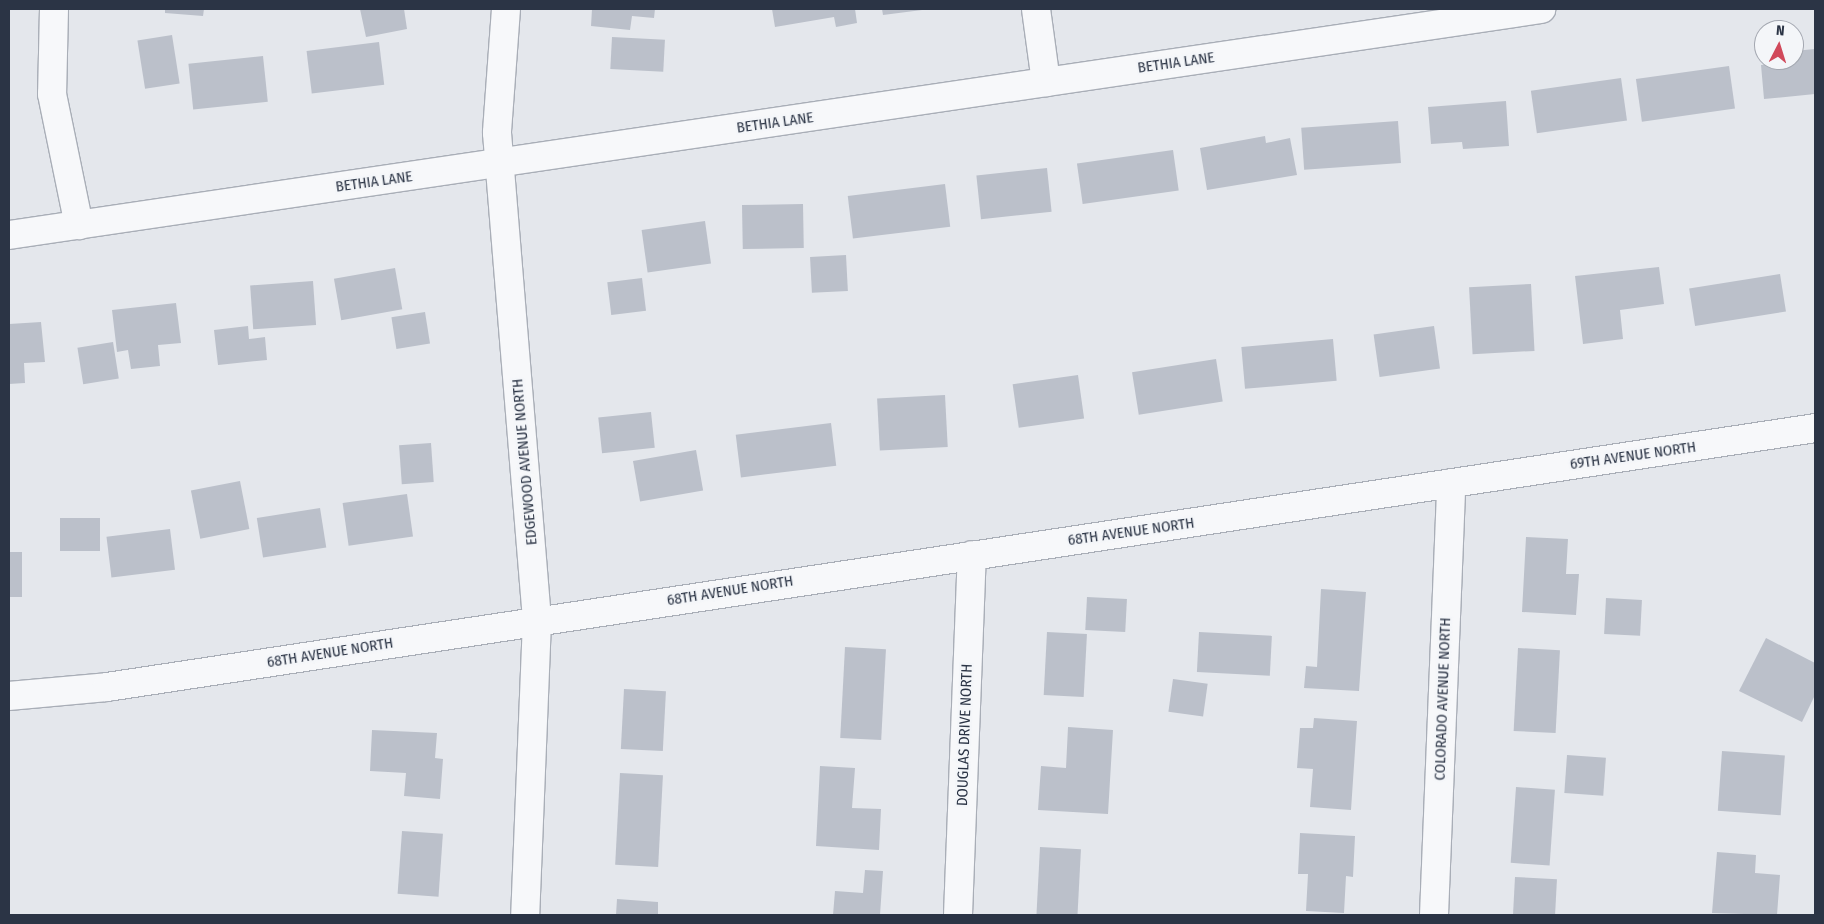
<!DOCTYPE html>
<html>
<head>
<meta charset="utf-8">
<style>
	body { margin:0 }
	#map { position:relative; width:1824px; height:924px; overflow:hidden; background:#e4e7ec; font-family:"Fira Sans Condensed",sans-serif }
	div>[style] { position:absolute }
	.building>* { inset:0; background:#bbc0ca; transform-origin:0 0 }
	.roads { filter:drop-shadow(1px 0 #a9aeb7) drop-shadow(-1px 0 #a9aeb7) drop-shadow(0 1px #a9aeb7) drop-shadow(0 -1px #a9aeb7) }
	.minor>* { height:28px; margin:-14px; padding:0 14px; transform-origin:14px; border-radius:14px; background:#f7f8fa }
	.tertiary>* { height:28px; margin:-14px; padding:0 14px; transform-origin:14px; border-radius:14px; background:#f7f8fa }
	span { translate:-50% -50%; white-space:nowrap; text-align:center; line-height:1.15; -webkit-text-stroke:4.5px #f4f6f9; paint-order:stroke }
	.street-label { font-size:15px; color:#2b3445 }
	.frame { position:absolute; inset:0; border:10px solid #2b3445; pointer-events:none }
	.north { position:absolute; left:1754px; top:20px; width:50px; height:50px; box-sizing:border-box; background:#f4f6f9; border:1px solid #a4a8b1; border-radius:50%; rotate:5deg; font-size:14px; font-weight:700; line-height:20px; text-align:center; color:#2b3445 }
	.north::after { content:''; display:block; margin:auto; width:18px; height:22px; background:#d1495b; clip-path:polygon(50% 0,100% 100%,50% 72%,0 100%) }
</style>
</head>
<body>
<div id="map">
	<div class="building">
		<i style="clip-path:polygon(165px 9px,204px 9px,203px 16px,165px 13px)"></i>
		<i style="clip-path:polygon(360px 9px,404px 9px,407px 29px,366px 37px)"></i>
		<i style="clip-path:polygon(592px 9px,655px 9px,654px 18px,632px 16px,630px 30px,591px 26px)"></i>
		<i style="clip-path:polygon(772px 9px,855px 9px,857px 23px,836px 27px,834px 17px,775px 27px)"></i>
		<i style="clip-path:polygon(882px 9px,922px 9px,922px 10px,883px 15px)"></i>
		<i style="left:172px;top:35px;width:49px;height:35px;rotate:81deg"></i>
		<i style="left:612px;top:37px;width:53px;height:32px;rotate:3deg"></i>
		<i style="left:379px;top:42px;width:43px;height:73px;rotate:83deg"></i>
		<i style="clip-path:polygon(1815px 49px,1815px 94px,1764px 99px,1761px 65px,1792px 62px,1794px 51px)"></i>
		<i style="left:263px;top:56px;width:46px;height:75px;rotate:84deg"></i>
		<i style="left:1729px;top:66px;width:43px;height:94px;rotate:82deg"></i>
		<i style="left:1621px;top:78px;width:43px;height:91px;rotate:82deg"></i>
		<i style="clip-path:polygon(1506px 101px,1509px 146px,1463px 149px,1462px 142px,1431px 144px,1428px 107px)"></i>
		<i style="left:1398px;top:121px;width:42px;height:97px;rotate:86deg"></i>
		<i style="clip-path:polygon(1265px 136px,1266px 143px,1290px 138px,1297px 175px,1207px 190px,1200px 148px)"></i>
		<i style="left:1173px;top:150px;width:41px;height:97px;rotate:82deg"></i>
		<i style="left:1047px;top:168px;width:44px;height:71px;rotate:84deg"></i>
		<i style="left:945px;top:184px;width:43px;height:98px;rotate:83deg"></i>
		<i style="left:803px;top:204px;width:44px;height:61px;rotate:89deg"></i>
		<i style="left:705px;top:221px;width:43px;height:64px;rotate:82deg"></i>
		<i style="left:846px;top:255px;width:36px;height:36px;rotate:87deg"></i>
		<i style="clip-path:polygon(1659px 267px,1664px 304px,1620px 310px,1623px 339px,1583px 344px,1575px 276px)"></i>
		<i style="left:395px;top:268px;width:42px;height:62px;rotate:80deg"></i>
		<i style="left:1780px;top:274px;width:38px;height:92px;rotate:81deg"></i>
		<i style="left:642px;top:278px;width:33px;height:35px;rotate:83deg"></i>
		<i style="left:313px;top:281px;width:44px;height:63px;rotate:86deg"></i>
		<i style="left:1531px;top:284px;width:67px;height:62px;rotate:87deg"></i>
		<i style="clip-path:polygon(176px 303px,181px 343px,158px 345px,160px 366px,131px 369px,128px 350px,117px 352px,112px 310px)"></i>
		<i style="left:425px;top:312px;width:32px;height:34px;rotate:81deg"></i>
		<i style="clip-path:polygon(41px 322px,45px 362px,24px 363px,25px 383px,9px 384px,9px 324px)"></i>
		<i style="clip-path:polygon(248px 326px,249px 339px,265px 337px,267px 360px,218px 365px,214px 330px)"></i>
		<i style="left:1434px;top:326px;width:43px;height:61px;rotate:82deg"></i>
		<i style="left:1333px;top:339px;width:42px;height:92px;rotate:85deg"></i>
		<i style="left:113px;top:342px;width:37px;height:36px;rotate:81deg"></i>
		<i style="left:1216px;top:359px;width:43px;height:85px;rotate:81deg"></i>
		<i style="left:1078px;top:375px;width:44px;height:66px;rotate:82deg"></i>
		<i style="left:945px;top:395px;width:52px;height:68px;rotate:87deg"></i>
		<i style="left:651px;top:412px;width:36px;height:53px;rotate:84deg"></i>
		<i style="left:831px;top:423px;width:43px;height:96px;rotate:83deg"></i>
		<i style="left:431px;top:443px;width:39px;height:32px;rotate:86deg"></i>
		<i style="left:696px;top:450px;width:41px;height:64px;rotate:80deg"></i>
		<i style="left:240px;top:481px;width:49px;height:50px;rotate:79deg"></i>
		<i style="left:407px;top:494px;width:43px;height:65px;rotate:82deg"></i>
		<i style="left:320px;top:508px;width:40px;height:64px;rotate:81deg"></i>
		<i style="left:60px;top:518px;width:40px;height:33px"></i>
		<i style="left:170px;top:529px;width:41px;height:64px;rotate:83deg"></i>
		<i style="clip-path:polygon(1526px 537px,1568px 539px,1566px 574px,1579px 574px,1576px 615px,1522px 612px)"></i>
		<i style="left:9px;top:552px;width:13px;height:45px"></i>
		<i style="clip-path:polygon(1321px 589px,1366px 592px,1359px 691px,1304px 688px,1306px 666px,1317px 667px)"></i>
		<i style="left:1087px;top:597px;width:40px;height:33px;rotate:3deg"></i>
		<i style="left:1606px;top:598px;width:36px;height:36px;rotate:3deg"></i>
		<i style="left:1047px;top:632px;width:40px;height:63px;rotate:3deg"></i>
		<i style="left:1199px;top:632px;width:73px;height:40px;rotate:3deg"></i>
		<i style="clip-path:polygon(1766px 638px,1815px 663px,1815px 695px,1802px 722px,1739px 691px)"></i>
		<i style="left:845px;top:647px;width:41px;height:91px;rotate:3deg"></i>
		<i style="left:1518px;top:648px;width:42px;height:83px;rotate:3deg"></i>
		<i style="left:1173px;top:679px;width:35px;height:33px;rotate:8deg"></i>
		<i style="left:624px;top:689px;width:42px;height:60px;rotate:3deg"></i>
		<i style="clip-path:polygon(1314px 718px,1357px 721px,1351px 810px,1310px 807px,1313px 769px,1297px 768px,1300px 728px,1313px 728px)"></i>
		<i style="clip-path:polygon(1068px 727px,1113px 730px,1108px 814px,1038px 810px,1041px 766px,1066px 768px)"></i>
		<i style="clip-path:polygon(372px 730px,437px 733px,435px 758px,443px 759px,440px 799px,404px 796px,406px 773px,370px 771px)"></i>
		<i style="left:1722px;top:751px;width:63px;height:60px;rotate:4deg"></i>
		<i style="left:1567px;top:755px;width:39px;height:38px;rotate:4deg"></i>
		<i style="clip-path:polygon(820px 766px,855px 768px,852px 808px,881px 809px,879px 850px,816px 846px)"></i>
		<i style="left:620px;top:773px;width:43px;height:92px;rotate:3deg"></i>
		<i style="left:1516px;top:787px;width:39px;height:76px;rotate:4deg"></i>
		<i style="left:402px;top:831px;width:41px;height:63px;rotate:4deg"></i>
		<i style="clip-path:polygon(1300px 833px,1355px 836px,1353px 877px,1346px 876px,1344px 913px,1306px 911px,1308px 874px,1298px 874px)"></i>
		<i style="left:1040px;top:847px;width:41px;height:68px;rotate:3deg"></i>
		<i style="clip-path:polygon(1717px 852px,1756px 855px,1755px 873px,1780px 875px,1777px 915px,1712px 913px)"></i>
		<i style="clip-path:polygon(865px 870px,883px 871px,880px 915px,833px 915px,835px 891px,863px 893px)"></i>
		<i style="left:1515px;top:877px;width:42px;height:38px;rotate:3deg"></i>
		<i style="clip-path:polygon(617px 899px,658px 902px,658px 915px,616px 915px)"></i>
	</div>
	<div class="roads">
		<div class="minor">
			<i style="left:54px;top:9px;width:85px;rotate:91.3deg"></i>
			<i style="left:52px;top:94px;width:134px;rotate:78.4deg"></i>
			<i style="left:506px;top:9px;width:124px;rotate:94.2deg"></i>
			<i style="left:497px;top:133px;width:490px;rotate:85.3deg"></i>
			<i style="left:537px;top:621px;width:294px;rotate:92.3deg"></i>
			<i style="left:1036px;top:9px;width:74px;rotate:82.2deg"></i>
			<i style="left:9px;top:235px;width:1549px;rotate:-8.39deg"></i>
			<i style="left:958px;top:915px;width:360px;rotate:-87.8deg"></i>
			<i style="left:1434px;top:915px;width:432px;rotate:-87.7deg"></i>
		</div>
		<div class="tertiary">
			<i style="left:9px;top:696px;width:98px;rotate:-5.2deg"></i>
			<i style="left:107px;top:687px;width:1728px;rotate:-8.62deg"></i>
		</div>
	</div>
	<div class="street-label">
		<span style="left:1176px;top:63px;rotate:-8deg">BETHIA LANE</span>
		<span style="left:775px;top:123px;rotate:-8deg">BETHIA LANE</span>
		<span style="left:374px;top:182px;rotate:-8deg">BETHIA LANE</span>
		<span style="left:1633px;top:456px;rotate:-8deg">69TH AVENUE NORTH</span>
		<span style="left:525px;top:462px;rotate:-95deg">EDGEWOOD AVENUE NORTH</span>
		<span style="left:1131px;top:532px;rotate:-8deg">68TH AVENUE NORTH</span>
		<span style="left:730px;top:591px;rotate:-9deg">68TH AVENUE NORTH</span>
		<span style="left:330px;top:653px;rotate:-9deg">68TH AVENUE NORTH</span>
		<span style="left:1443px;top:699px;rotate:-88deg">COLORADO AVENUE NORTH</span>
		<span style="left:965px;top:735px;rotate:-88deg">DOUGLAS DRIVE NORTH</span>
	</div>
	<div class="frame"></div>
	<div class="north">N</div>
</div>
</body>
</html>
